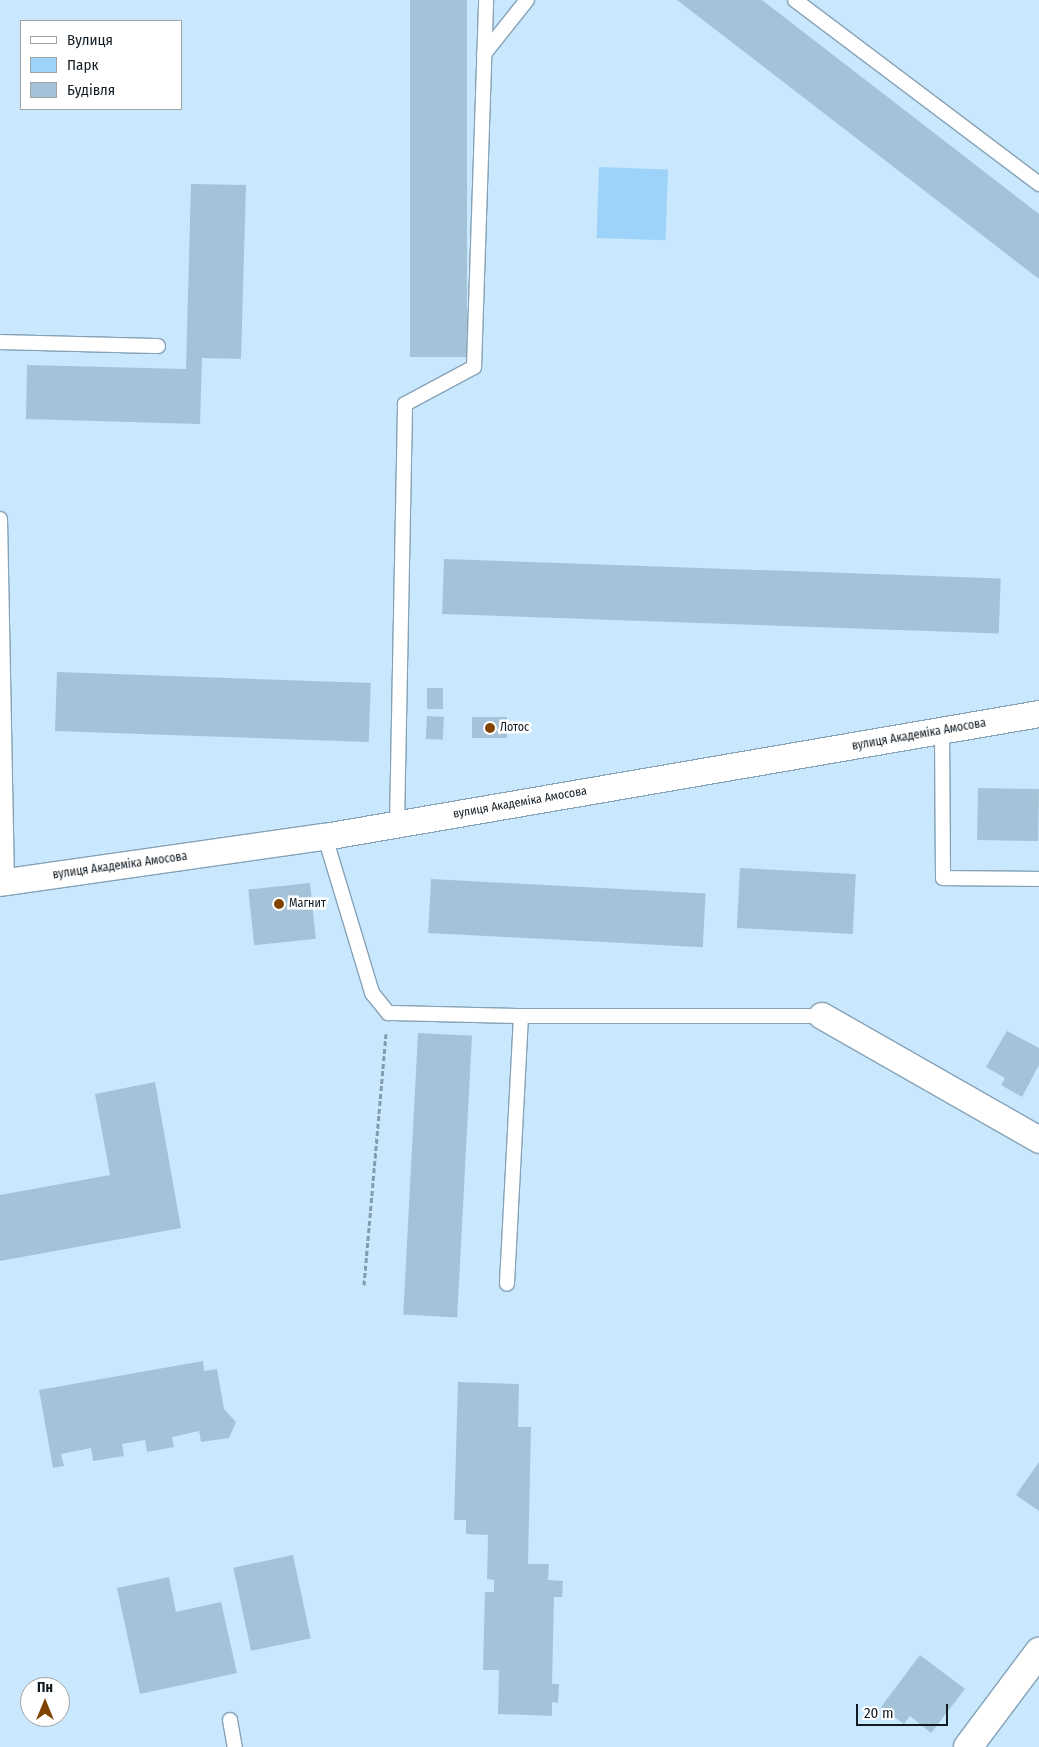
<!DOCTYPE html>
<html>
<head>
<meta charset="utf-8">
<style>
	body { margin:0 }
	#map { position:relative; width:1039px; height:1747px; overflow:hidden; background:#c9e8fe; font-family:"Fira Sans Condensed",sans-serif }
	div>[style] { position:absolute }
	.green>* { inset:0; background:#9dd3f8; transform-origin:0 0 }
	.building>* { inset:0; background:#a5c3d8; transform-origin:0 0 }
	.path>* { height:3px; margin-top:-1.5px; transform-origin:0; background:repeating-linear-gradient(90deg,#839bab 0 5px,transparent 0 7.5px) }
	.roads { filter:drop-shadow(1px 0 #86a2b7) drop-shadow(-1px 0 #86a2b7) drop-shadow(0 1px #86a2b7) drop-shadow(0 -1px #86a2b7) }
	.lane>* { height:14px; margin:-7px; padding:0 7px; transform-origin:7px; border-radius:7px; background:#fff }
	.street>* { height:26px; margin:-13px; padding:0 13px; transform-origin:13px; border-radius:13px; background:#fff }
	.secondary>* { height:28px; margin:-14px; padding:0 14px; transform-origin:14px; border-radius:14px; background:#fff }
	.dots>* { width:14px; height:14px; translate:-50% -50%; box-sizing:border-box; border:2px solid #fff; border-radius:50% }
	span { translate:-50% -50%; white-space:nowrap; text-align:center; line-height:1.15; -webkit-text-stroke:5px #fff; paint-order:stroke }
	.poi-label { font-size:12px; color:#101b23 }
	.left { translate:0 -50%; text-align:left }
	.street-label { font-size:12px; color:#101b23 }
	.legend { position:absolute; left:20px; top:20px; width:162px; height:90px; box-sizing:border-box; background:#fff; border:1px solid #9fa4a7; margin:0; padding:6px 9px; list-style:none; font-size:15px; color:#101b23 }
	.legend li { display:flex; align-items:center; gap:10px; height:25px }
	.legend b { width:25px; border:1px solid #9fa4a7 }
	.north { position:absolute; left:20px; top:1677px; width:50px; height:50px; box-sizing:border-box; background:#fff; border:1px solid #9fa4a7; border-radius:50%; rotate:0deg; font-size:14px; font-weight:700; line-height:20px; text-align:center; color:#101b23 }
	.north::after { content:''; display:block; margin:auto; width:18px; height:22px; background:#814400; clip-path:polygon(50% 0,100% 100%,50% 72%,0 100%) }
	.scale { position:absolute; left:856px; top:1704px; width:92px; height:22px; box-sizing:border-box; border:2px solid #101b23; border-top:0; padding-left:6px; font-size:15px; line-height:18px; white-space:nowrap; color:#101b23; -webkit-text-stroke:4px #fff; paint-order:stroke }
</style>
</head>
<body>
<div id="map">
	<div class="green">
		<i style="left:599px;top:167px;width:69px;height:71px;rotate:2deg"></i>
	</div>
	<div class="building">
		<i style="left:410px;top:0;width:57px;height:357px"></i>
		<i style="clip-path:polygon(677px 0,762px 0,1039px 214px,1039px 279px)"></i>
		<i style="clip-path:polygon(191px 184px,246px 185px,241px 359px,202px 358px,200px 424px,26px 419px,27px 365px,186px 369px)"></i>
		<i style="left:444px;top:559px;width:557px;height:55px;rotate:2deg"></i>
		<i style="left:57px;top:672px;width:314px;height:59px;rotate:2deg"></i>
		<i style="left:427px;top:688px;width:16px;height:21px"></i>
		<i style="left:427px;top:716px;width:17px;height:23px;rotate:3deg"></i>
		<i style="left:472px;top:717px;width:35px;height:21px"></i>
		<i style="left:978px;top:788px;width:61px;height:52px;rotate:1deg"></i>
		<i style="left:740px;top:868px;width:116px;height:60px;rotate:3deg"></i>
		<i style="left:431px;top:879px;width:275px;height:54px;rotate:3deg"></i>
		<i style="left:310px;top:883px;width:56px;height:62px;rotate:84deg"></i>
		<i style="clip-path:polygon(1007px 1031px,1039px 1048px,1039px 1065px,1022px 1097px,1001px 1085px,1005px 1078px,986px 1067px)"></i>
		<i style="left:418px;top:1033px;width:54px;height:282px;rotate:3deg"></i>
		<i style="clip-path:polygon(155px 1082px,181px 1228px,0 1261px,0 1195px,110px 1175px,95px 1094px)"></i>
		<i style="clip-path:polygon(203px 1361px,204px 1371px,217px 1369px,224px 1409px,236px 1422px,229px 1438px,201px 1442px,199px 1431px,172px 1437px,174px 1447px,147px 1452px,145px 1440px,122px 1444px,124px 1456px,93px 1461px,91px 1448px,61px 1454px,64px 1466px,53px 1468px,39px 1390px)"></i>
		<i style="clip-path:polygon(458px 1382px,519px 1384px,518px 1427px,531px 1427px,528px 1564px,549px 1564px,548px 1580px,563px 1581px,562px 1597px,554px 1597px,552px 1684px,559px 1684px,558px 1703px,552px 1702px,552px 1716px,498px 1714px,499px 1670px,483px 1670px,485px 1592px,494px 1592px,494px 1580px,487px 1579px,488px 1535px,466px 1534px,466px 1520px,454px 1520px)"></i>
		<i style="clip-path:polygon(1039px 1462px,1039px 1511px,1016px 1495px)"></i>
		<i style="left:293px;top:1555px;width:85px;height:61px;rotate:78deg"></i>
		<i style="clip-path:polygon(169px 1577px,176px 1612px,221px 1602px,237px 1673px,140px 1694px,117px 1588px)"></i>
		<i style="clip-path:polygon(920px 1655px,965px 1689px,931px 1733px,910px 1716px,904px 1724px,881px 1707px)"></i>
	</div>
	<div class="path">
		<i style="left:364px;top:1285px;width:252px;rotate:-85deg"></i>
	</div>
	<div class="roads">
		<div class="lane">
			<i style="left:795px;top:0;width:306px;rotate:37deg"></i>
			<i style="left:484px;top:54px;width:69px;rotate:-51.5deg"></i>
			<i style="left:0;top:342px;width:158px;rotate:1.5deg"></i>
			<i style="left:0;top:519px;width:363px;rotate:88.9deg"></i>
			<i style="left:942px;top:731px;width:147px;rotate:89.6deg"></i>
			<i style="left:943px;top:878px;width:96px;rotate:0.6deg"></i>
			<i style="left:397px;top:824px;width:420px;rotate:-88.9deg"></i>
			<i style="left:405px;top:404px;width:78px;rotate:-28.2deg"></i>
			<i style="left:474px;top:367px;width:367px;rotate:-88.1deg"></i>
			<i style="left:325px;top:837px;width:163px;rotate:73.2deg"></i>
			<i style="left:372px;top:993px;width:26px;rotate:51deg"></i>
			<i style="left:388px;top:1013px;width:133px;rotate:1.3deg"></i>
			<i style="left:521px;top:1016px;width:268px;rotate:93deg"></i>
			<i style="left:521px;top:1016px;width:301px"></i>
			<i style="left:230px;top:1720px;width:27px;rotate:80deg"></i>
		</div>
		<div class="street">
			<i style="left:0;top:883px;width:328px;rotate:-8.1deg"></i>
			<i style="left:325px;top:837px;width:725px;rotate:-9.77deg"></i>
			<i style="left:822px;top:1016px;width:250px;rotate:29.7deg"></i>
		</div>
		<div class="secondary">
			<i style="left:968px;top:1747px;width:119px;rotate:-53.2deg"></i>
		</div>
	</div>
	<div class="dots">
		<i style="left:490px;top:728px;background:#814400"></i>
		<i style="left:279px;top:904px;background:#814400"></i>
	</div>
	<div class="poi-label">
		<span class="left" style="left:500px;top:728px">Лотос</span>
		<span class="left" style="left:289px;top:904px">Магнит</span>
	</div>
	<div class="street-label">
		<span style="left:919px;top:735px;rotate:-10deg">вулиця Академіка Амосова</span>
		<span style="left:520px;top:803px;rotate:-10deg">вулиця Академіка Амосова</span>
		<span style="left:120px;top:866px;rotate:-8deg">вулиця Академіка Амосова</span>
	</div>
	<ul class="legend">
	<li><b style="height:6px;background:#fff"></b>Вулиця</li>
	<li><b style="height:14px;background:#9dd3f8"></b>Парк</li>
	<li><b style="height:14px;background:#a5c3d8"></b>Будівля</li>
	</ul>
	<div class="north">Пн</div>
	<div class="scale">20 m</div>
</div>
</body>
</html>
